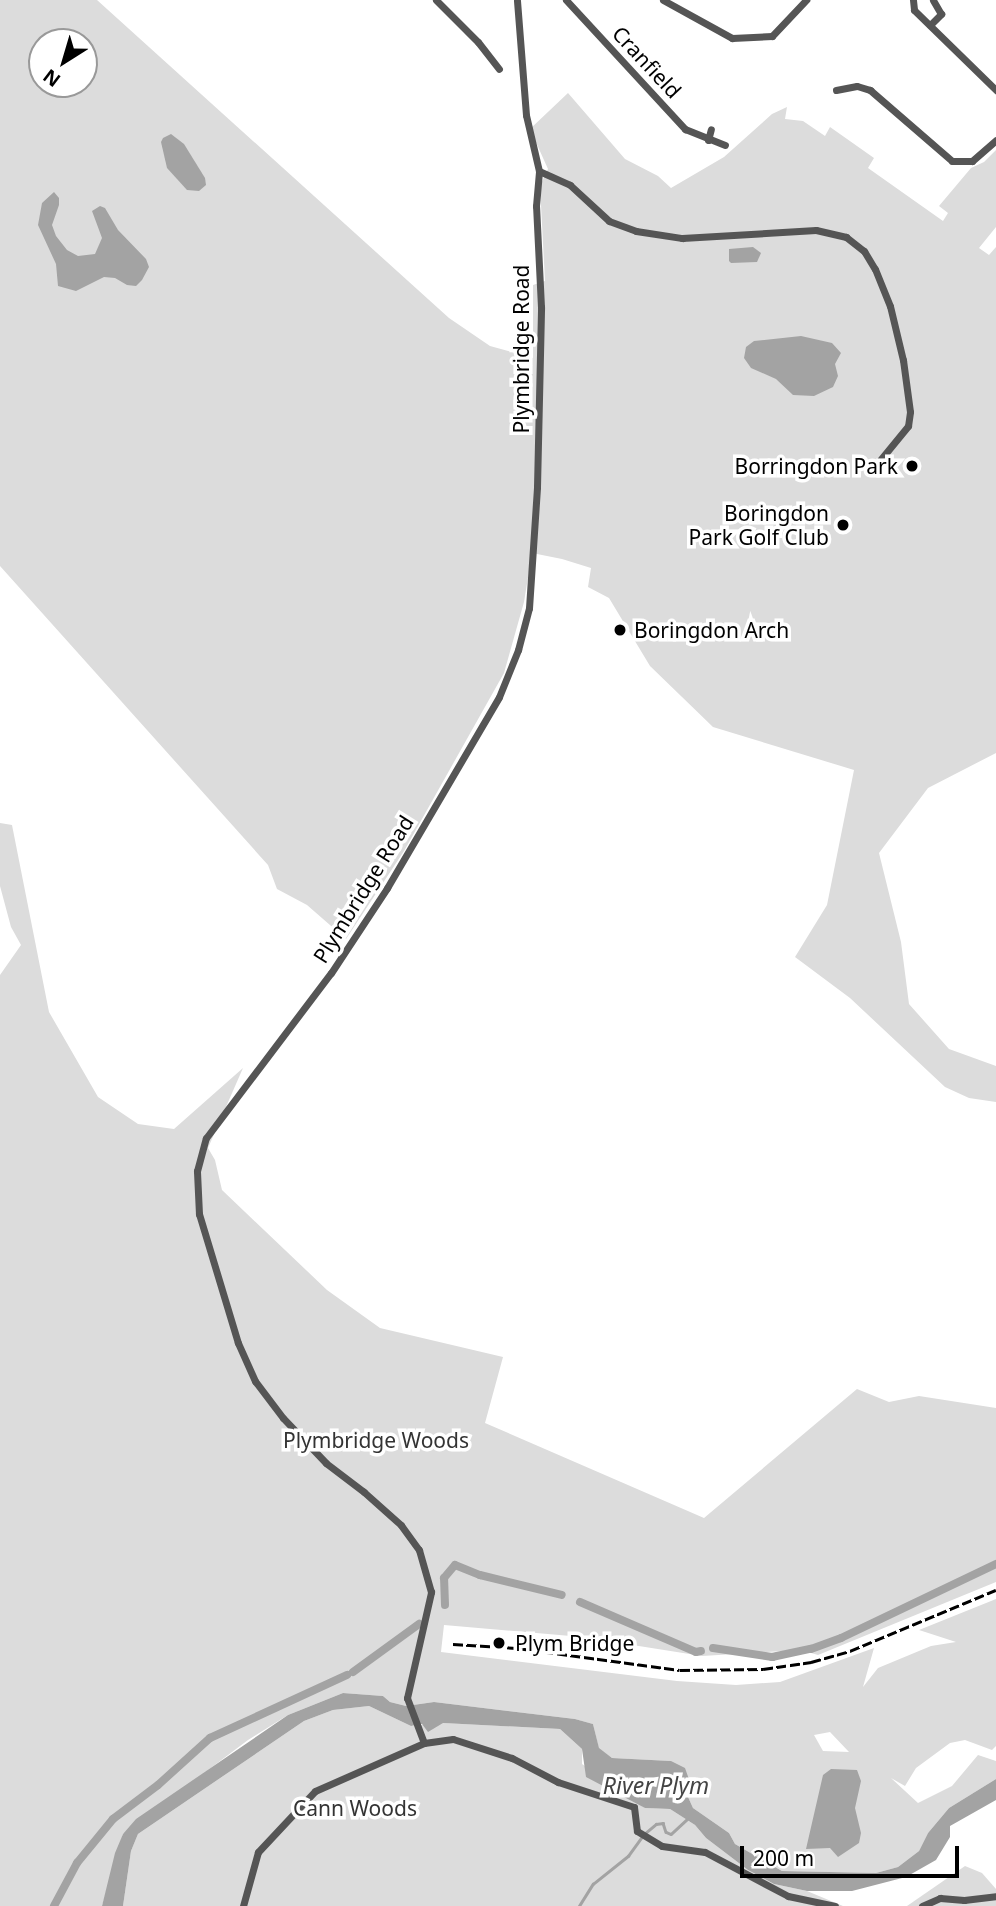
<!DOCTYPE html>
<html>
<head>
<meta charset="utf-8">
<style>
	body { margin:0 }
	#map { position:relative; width:996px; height:1906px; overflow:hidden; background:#fff; font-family:"Noto Sans",sans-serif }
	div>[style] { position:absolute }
	.green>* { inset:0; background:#dcdcdc }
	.water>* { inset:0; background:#a3a3a3 }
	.stream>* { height:2.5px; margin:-1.25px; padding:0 1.25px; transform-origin:1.25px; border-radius:1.25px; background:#a3a3a3 }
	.canal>* { height:8px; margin:-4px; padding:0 4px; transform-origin:4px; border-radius:4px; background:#a3a3a3 }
	.street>* { height:7px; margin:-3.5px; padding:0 3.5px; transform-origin:3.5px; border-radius:3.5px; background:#555 }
	.rail>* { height:2.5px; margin-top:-1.25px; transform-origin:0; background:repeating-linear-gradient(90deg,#000 0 10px,transparent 0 13.5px) }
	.dots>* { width:19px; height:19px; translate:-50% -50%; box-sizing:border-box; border:4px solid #fff; border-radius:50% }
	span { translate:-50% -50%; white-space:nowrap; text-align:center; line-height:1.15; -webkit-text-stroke:7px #fff; paint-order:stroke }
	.street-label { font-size:21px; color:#000 }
	.poi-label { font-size:21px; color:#000 }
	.right { translate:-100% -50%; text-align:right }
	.left { translate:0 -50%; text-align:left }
	.park-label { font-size:21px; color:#333 }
	.water-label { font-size:23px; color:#444; font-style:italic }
	.north { position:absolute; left:28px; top:28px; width:70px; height:70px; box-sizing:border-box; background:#fff; border:2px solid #999; border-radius:50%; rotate:217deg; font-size:19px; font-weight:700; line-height:28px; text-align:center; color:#000 }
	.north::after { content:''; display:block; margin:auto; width:24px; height:32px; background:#000; clip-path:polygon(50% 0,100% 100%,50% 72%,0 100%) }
	.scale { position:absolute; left:740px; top:1846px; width:219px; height:32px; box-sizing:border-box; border:4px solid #000; border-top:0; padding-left:9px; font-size:21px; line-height:24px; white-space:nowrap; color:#000; -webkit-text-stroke:5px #fff; paint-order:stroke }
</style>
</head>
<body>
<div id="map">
	<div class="green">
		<i style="clip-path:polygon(evenodd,0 0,97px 0,449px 318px,490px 346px,533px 358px,533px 285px,545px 281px,540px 186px,548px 169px,530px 129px,568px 93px,625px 159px,658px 176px,671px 188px,724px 157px,772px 114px,787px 107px,785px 119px,803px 121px,825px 136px,830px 127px,874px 158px,868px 168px,943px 221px,948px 213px,939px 206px,971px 168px,984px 162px,996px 150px,996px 227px,979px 248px,989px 255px,996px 247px,996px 753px,928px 788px,879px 853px,901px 942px,909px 1004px,949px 1049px,996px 1066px,996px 1102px,969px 1098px,945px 1087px,850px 998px,795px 957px,827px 905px,854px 770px,713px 727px,650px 666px,609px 598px,588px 587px,591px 568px,562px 559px,532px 553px,524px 602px,504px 673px,404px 851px,346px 939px,307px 905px,277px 889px,268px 865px,0 566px,0 0,42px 42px,84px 42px,84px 84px,42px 84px,42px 42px)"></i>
		<i style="clip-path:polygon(evenodd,0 823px,12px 825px,49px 1012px,98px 1097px,138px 1124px,174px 1129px,243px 1068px,208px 1148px,215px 1160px,222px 1190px,327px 1290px,380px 1328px,503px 1357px,485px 1423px,704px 1518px,857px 1389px,889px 1402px,919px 1396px,996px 1408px,996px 1582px,818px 1655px,801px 1650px,702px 1656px,582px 1637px,444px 1625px,441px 1652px,677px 1681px,736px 1685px,780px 1682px,874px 1648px,863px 1687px,878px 1668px,931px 1646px,956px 1642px,919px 1630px,996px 1599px,996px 1746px,992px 1750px,965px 1740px,950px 1743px,916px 1768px,905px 1786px,891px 1778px,918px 1803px,952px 1786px,978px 1755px,996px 1761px,996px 1779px,949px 1808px,928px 1833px,919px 1851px,898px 1867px,876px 1873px,782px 1871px,735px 1844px,729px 1833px,693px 1808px,671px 1761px,612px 1758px,599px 1749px,593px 1724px,575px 1719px,434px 1702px,406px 1706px,390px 1702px,383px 1696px,343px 1693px,288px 1715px,248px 1740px,123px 1834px,102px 1906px,0 1906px,0 975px,21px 945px,11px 927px,0 886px,0 823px,830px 1732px,849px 1752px,823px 1751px,814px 1735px,830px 1732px)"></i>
		<i style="clip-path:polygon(369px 1706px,411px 1726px,443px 1723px,560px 1729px,582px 1749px,582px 1764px,645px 1808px,670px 1809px,695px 1825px,706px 1838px,748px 1870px,774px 1884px,807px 1891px,843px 1906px,123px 1906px,131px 1851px,138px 1834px,304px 1721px,333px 1710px)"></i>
		<i style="clip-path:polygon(965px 1866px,982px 1873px,996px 1889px,996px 1906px,907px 1906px)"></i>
	</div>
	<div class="water">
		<i style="clip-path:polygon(171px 134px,184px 144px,205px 178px,206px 185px,199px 191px,187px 190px,167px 168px,161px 142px,163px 138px)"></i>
		<i style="clip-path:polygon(54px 192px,59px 198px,59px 205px,52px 225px,56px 236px,67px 250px,78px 256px,95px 254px,102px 238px,92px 211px,100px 206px,105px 208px,118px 230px,146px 259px,149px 267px,142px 280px,136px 286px,127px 285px,115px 278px,104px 277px,76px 291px,58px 286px,56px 264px,38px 225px,42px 203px)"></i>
		<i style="clip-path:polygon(753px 247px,761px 253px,757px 262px,731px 263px,729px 261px,729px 249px)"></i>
		<i style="clip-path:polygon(801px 336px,832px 343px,841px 353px,835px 364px,838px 376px,833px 387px,814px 396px,793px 395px,776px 379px,751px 368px,744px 358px,746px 347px,754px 341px)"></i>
		<i style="clip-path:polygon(343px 1693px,383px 1696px,390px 1702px,406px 1706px,434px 1702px,575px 1719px,593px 1724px,599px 1748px,612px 1758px,671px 1761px,685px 1768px,692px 1788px,688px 1797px,693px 1808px,729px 1833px,735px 1844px,782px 1871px,876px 1873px,898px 1867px,919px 1851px,928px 1833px,949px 1808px,996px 1779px,996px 1800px,950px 1826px,950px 1837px,936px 1860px,906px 1877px,852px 1891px,807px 1891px,774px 1884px,748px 1870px,706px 1838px,695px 1825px,670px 1809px,645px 1808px,586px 1777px,582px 1749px,560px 1729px,443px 1723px,428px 1732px,422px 1724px,411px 1726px,369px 1706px,333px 1710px,304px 1721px,138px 1834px,131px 1851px,123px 1906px,102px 1906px,115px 1853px,123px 1834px,136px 1819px,288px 1715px)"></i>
		<i style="clip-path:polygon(831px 1769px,857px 1770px,861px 1781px,855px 1808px,861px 1833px,859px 1843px,838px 1857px,830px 1848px,806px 1849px,823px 1775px)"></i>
	</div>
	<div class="stream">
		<i style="left:579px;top:1906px;width:26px;rotate:-58deg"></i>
		<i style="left:593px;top:1884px;width:45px;rotate:-38.7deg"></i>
		<i style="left:628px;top:1856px;width:26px;rotate:-54deg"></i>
		<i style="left:643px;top:1835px;width:17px;rotate:-40deg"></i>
		<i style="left:656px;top:1824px;width:7px;rotate:-8deg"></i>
		<i style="left:663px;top:1823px;width:9px;rotate:72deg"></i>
		<i style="left:666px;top:1832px;width:5px;rotate:22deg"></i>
		<i style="left:671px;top:1834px;width:22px;rotate:-43deg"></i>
	</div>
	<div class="canal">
		<i style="left:580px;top:1602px;width:126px;rotate:23.3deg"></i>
		<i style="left:696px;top:1652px;width:5px;rotate:-11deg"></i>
		<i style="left:445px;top:1605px;width:27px;rotate:-92deg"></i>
		<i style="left:444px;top:1578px;width:17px;rotate:-50deg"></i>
		<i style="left:455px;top:1565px;width:27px;rotate:22deg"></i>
		<i style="left:480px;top:1575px;width:84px;rotate:13.7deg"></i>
		<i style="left:713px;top:1648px;width:60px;rotate:8.7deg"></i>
		<i style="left:772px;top:1657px;width:40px;rotate:-12deg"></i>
		<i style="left:811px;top:1649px;width:32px;rotate:-20deg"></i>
		<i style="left:841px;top:1638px;width:172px;rotate:-25.5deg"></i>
		<i style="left:353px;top:1672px;width:82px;rotate:-36deg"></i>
		<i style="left:54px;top:1906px;width:49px;rotate:-61.9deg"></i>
		<i style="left:77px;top:1863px;width:57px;rotate:-50.7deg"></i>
		<i style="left:113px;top:1819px;width:56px;rotate:-37.1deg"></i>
		<i style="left:158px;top:1785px;width:70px;rotate:-42.1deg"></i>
		<i style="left:210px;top:1738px;width:151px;rotate:-24.7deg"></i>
	</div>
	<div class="street">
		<i style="left:436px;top:0;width:59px;rotate:45deg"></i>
		<i style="left:478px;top:42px;width:34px;rotate:52deg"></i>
		<i style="left:566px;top:0;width:176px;rotate:47.3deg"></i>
		<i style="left:685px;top:129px;width:43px;rotate:21.8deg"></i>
		<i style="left:663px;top:0;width:79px;rotate:28.8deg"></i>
		<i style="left:732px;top:38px;width:40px;rotate:-2.9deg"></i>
		<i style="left:772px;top:36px;width:50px;rotate:-46.6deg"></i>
		<i style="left:913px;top:0;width:10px;rotate:84deg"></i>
		<i style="left:914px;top:10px;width:115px;rotate:44.3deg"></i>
		<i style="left:930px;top:25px;width:16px;rotate:-45deg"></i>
		<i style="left:941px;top:14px;width:16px;rotate:-120deg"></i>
		<i style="left:836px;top:90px;width:21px;rotate:-11deg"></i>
		<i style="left:857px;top:86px;width:14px;rotate:17deg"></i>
		<i style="left:870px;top:90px;width:108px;rotate:40.9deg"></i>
		<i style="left:952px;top:161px;width:20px"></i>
		<i style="left:972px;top:161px;width:32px;rotate:-41deg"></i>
		<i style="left:708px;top:140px;width:11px;rotate:-75deg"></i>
		<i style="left:539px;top:171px;width:34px;rotate:24deg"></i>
		<i style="left:570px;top:185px;width:53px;rotate:42.7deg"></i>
		<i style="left:609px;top:221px;width:29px;rotate:20deg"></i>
		<i style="left:636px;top:231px;width:47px;rotate:8.7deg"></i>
		<i style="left:682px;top:238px;width:134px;rotate:-3.4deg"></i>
		<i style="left:816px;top:230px;width:31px;rotate:13deg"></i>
		<i style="left:846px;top:237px;width:23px;rotate:38deg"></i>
		<i style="left:864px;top:251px;width:21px;rotate:59deg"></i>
		<i style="left:875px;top:269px;width:40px;rotate:68deg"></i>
		<i style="left:890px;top:306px;width:56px;rotate:76.5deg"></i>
		<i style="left:903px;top:360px;width:52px;rotate:82.3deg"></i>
		<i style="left:910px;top:412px;width:14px;rotate:98deg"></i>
		<i style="left:908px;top:426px;width:43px;rotate:129.3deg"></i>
		<i style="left:424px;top:1743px;width:48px;rotate:-110.7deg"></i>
		<i style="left:407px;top:1698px;width:109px;rotate:-77.2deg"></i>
		<i style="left:431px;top:1592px;width:44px;rotate:-105.9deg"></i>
		<i style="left:419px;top:1550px;width:31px;rotate:-126deg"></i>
		<i style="left:401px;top:1525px;width:50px;rotate:-138.3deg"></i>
		<i style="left:364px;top:1492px;width:48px;rotate:-142.7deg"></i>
		<i style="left:326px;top:1463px;width:62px;rotate:-133.7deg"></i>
		<i style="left:283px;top:1418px;width:46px;rotate:-127.1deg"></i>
		<i style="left:255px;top:1381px;width:42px;rotate:-114.1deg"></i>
		<i style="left:238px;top:1343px;width:135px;rotate:-106.8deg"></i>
		<i style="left:199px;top:1214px;width:43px;rotate:-92.7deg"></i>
		<i style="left:197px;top:1171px;width:34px;rotate:-75deg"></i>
		<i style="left:206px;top:1138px;width:207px;rotate:-52.9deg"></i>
		<i style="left:331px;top:973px;width:102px;rotate:-56.6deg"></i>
		<i style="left:387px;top:888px;width:221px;rotate:-59.6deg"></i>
		<i style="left:499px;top:697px;width:51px;rotate:-68deg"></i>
		<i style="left:518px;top:650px;width:43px;rotate:-75.3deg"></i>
		<i style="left:529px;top:608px;width:121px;rotate:-86.2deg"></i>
		<i style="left:537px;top:487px;width:180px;rotate:-88.7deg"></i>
		<i style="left:541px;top:307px;width:101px;rotate:-92.8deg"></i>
		<i style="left:536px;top:206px;width:35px;rotate:-85deg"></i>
		<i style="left:539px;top:171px;width:57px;rotate:-103.1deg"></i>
		<i style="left:526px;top:115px;width:115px;rotate:-94.5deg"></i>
		<i style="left:243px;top:1906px;width:56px;rotate:-74.5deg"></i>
		<i style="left:258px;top:1852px;width:83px;rotate:-46.9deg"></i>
		<i style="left:315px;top:1791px;width:119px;rotate:-23.8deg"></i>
		<i style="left:424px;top:1743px;width:29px;rotate:-8deg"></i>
		<i style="left:453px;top:1739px;width:62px;rotate:17.9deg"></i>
		<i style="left:512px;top:1758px;width:52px;rotate:27.6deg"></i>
		<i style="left:558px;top:1782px;width:80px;rotate:18.2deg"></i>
		<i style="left:634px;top:1807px;width:24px;rotate:83deg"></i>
		<i style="left:637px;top:1831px;width:29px;rotate:31deg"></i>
		<i style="left:662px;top:1846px;width:43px;rotate:7.9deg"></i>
		<i style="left:705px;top:1852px;width:94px;rotate:27.9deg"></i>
		<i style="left:788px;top:1896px;width:48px;rotate:12deg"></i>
		<i style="left:922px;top:1906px;width:20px;rotate:-24deg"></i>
		<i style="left:940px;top:1898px;width:24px;rotate:5deg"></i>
		<i style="left:964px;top:1900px;width:32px;rotate:-7deg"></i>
	</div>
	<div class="rail">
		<i style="left:453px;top:1644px;width:64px;rotate:3.6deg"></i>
		<i style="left:517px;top:1648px;width:164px;rotate:7.7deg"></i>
		<i style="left:680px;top:1670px;width:83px;rotate:-0.7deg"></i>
		<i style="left:763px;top:1669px;width:49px;rotate:-8.3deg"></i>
		<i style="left:811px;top:1662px;width:41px;rotate:-15.8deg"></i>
		<i style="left:850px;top:1651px;width:158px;rotate:-22.7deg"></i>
	</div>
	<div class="dots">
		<i style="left:912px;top:466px;background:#000"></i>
		<i style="left:843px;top:525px;background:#000"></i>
		<i style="left:620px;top:630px;background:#000"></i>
		<i style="left:499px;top:1643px;background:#000"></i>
	</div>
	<div class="street-label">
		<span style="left:647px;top:62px;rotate:47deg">Cranfield</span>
		<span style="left:521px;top:349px;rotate:-90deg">Plymbridge Road</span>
		<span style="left:363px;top:889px;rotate:-58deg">Plymbridge Road</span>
	</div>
	<div class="poi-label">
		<span class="right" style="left:898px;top:466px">Borringdon Park</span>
		<span class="right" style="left:829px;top:525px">Boringdon<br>Park Golf Club</span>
		<span class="left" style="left:634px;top:630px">Boringdon Arch</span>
		<span class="left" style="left:515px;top:1643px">Plym Bridge</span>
	</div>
	<div class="park-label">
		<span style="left:376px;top:1440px">Plymbridge Woods</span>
		<span style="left:355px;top:1808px">Cann Woods</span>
	</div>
	<div class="water-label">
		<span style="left:656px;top:1785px">River Plym</span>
	</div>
	<div class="north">N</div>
	<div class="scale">200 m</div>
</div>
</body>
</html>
